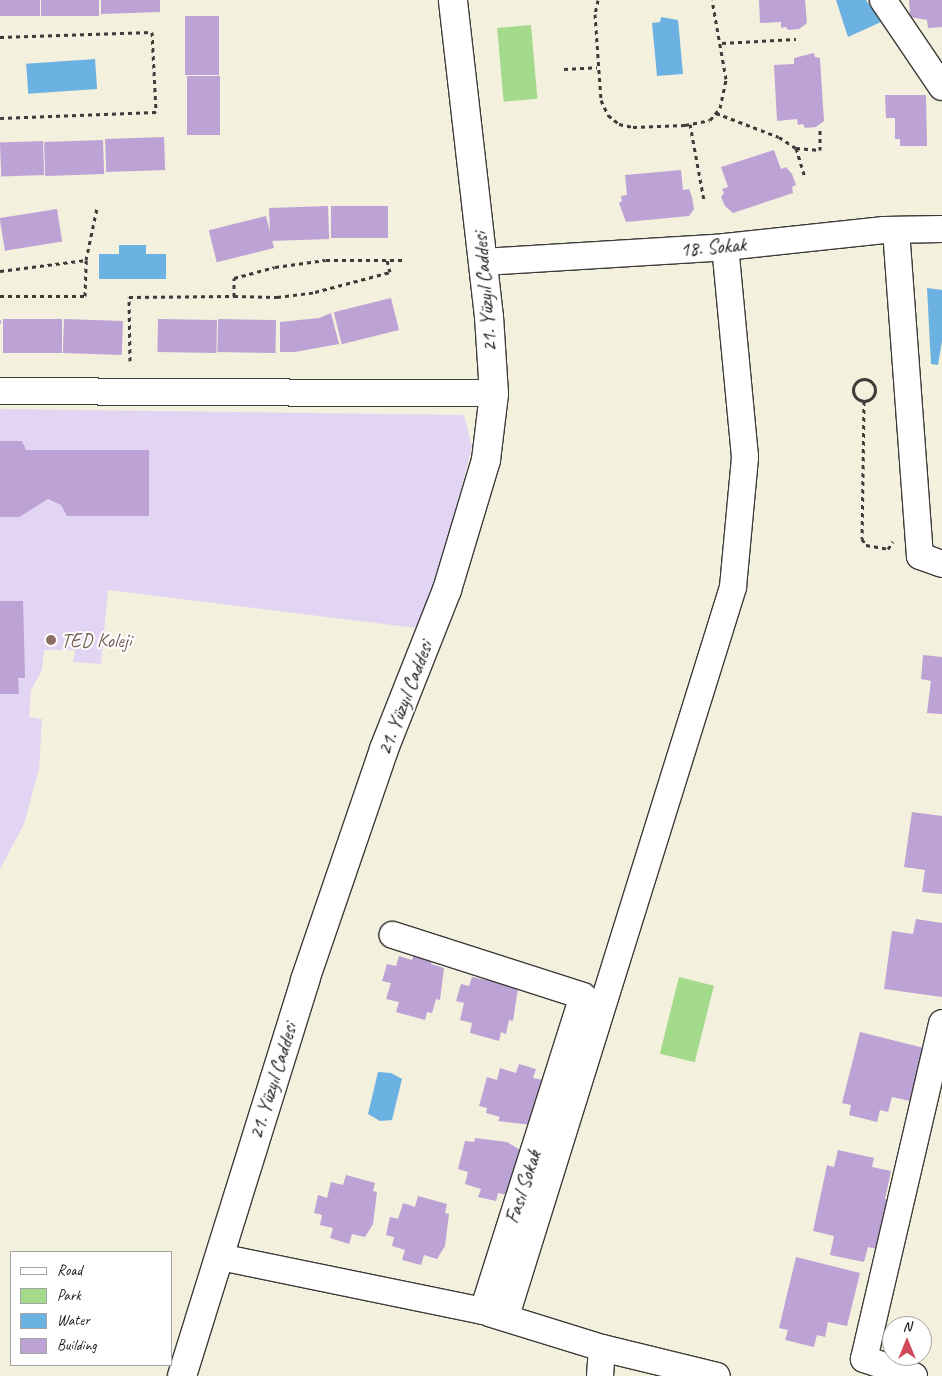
<!DOCTYPE html>
<html>
<head>
<meta charset="utf-8">
<style>
	body { margin:0 }
	#map { position:relative; width:942px; height:1376px; overflow:hidden; background:#f4f0de; font-family:Caveat,sans-serif }
	div>[style] { position:absolute }
	.built>* { inset:0; background:#e2d4f3 }
	.green>* { inset:0; background:#a4da8b; transform-origin:0 0 }
	.water>* { inset:0; background:#6bb1e2; transform-origin:0 0 }
	.building>* { inset:0; background:#bca2d5; transform-origin:0 0 }
	.path>* { height:3px; margin-top:-1.5px; transform-origin:0; background:repeating-linear-gradient(90deg,#3c3c39 0 4px,transparent 0 8px) }
	.path>.ring { margin:-1.5px; padding:0; box-sizing:content-box; background:none; border:3px solid #3c3c39; border-radius:50% }
	.roads { filter:drop-shadow(1px 0 #3c3c39) drop-shadow(-1px 0 #3c3c39) drop-shadow(0 1px #3c3c39) drop-shadow(0 -1px #3c3c39) }
	.minor>* { height:26px; margin:-13px; padding:0 13px; transform-origin:13px; border-radius:13px; background:#fff }
	.tertiary>* { height:28px; margin:-14px; padding:0 14px; transform-origin:14px; border-radius:14px; background:#fff }
	.dots>* { width:14px; height:14px; translate:-50% -50%; box-sizing:border-box; border:2px solid #fff; border-radius:50% }
	span { translate:-50% -50%; white-space:nowrap; text-align:center; line-height:1.15; -webkit-text-stroke:4px #fff; paint-order:stroke }
	.street-label { font-size:20px; color:#1c1c1c }
	.education-label { font-size:20px; color:#785e54 }
	.left { translate:0 -50%; text-align:left }
	.legend { position:absolute; left:10px; top:1251px; width:162px; height:115px; box-sizing:border-box; background:#fff; border:1px solid #a4a4a4; margin:0; padding:6px 9px; list-style:none; font-size:15px; color:#1c1c1c }
	.legend li { display:flex; align-items:center; gap:10px; height:25px }
	.legend b { width:25px; border:1px solid #a4a4a4 }
	.north { position:absolute; left:882px; top:1316px; width:50px; height:50px; box-sizing:border-box; background:#fff; border:1px solid #a4a4a4; border-radius:50%; rotate:0deg; font-size:14px; font-weight:700; line-height:20px; text-align:center; color:#1c1c1c }
	.north::after { content:''; display:block; margin:auto; width:18px; height:22px; background:#d1495b; clip-path:polygon(50% 0,100% 100%,50% 72%,0 100%) }
</style>
</head>
<body>
<div id="map">
	<div class="built">
		<i style="clip-path:polygon(0 409px,464px 415px,472px 447px,425px 629px,108px 590px,101px 664px,73px 662px,75px 650px,44px 650px,42px 670px,31px 690px,29px 717px,42px 719px,39px 769px,24px 824px,0 869px)"></i>
	</div>
	<div class="green">
		<i style="left:531px;top:25px;width:74px;height:34px;rotate:85deg"></i>
		<i style="left:679px;top:977px;width:36px;height:79px;rotate:14deg"></i>
	</div>
	<div class="water">
		<i style="clip-path:polygon(836px 0,866px 0,881px 22px,848px 37px)"></i>
		<i style="clip-path:polygon(661px 17px,678px 20px,683px 74px,657px 76px,652px 23px,660px 22px)"></i>
		<i style="left:95px;top:59px;width:30px;height:69px;rotate:86deg"></i>
		<i style="clip-path:polygon(119px 245px,146px 245px,146px 254px,166px 254px,166px 279px,99px 279px,99px 254px,119px 254px)"></i>
		<i style="clip-path:polygon(927px 288px,942px 290px,942px 341px,938px 365px,931px 364px)"></i>
		<i style="clip-path:polygon(378px 1072px,391px 1073px,402px 1079px,392px 1120px,380px 1121px,368px 1114px)"></i>
	</div>
	<div class="building">
		<i style="left:0;top:0;width:40px;height:16px"></i>
		<i style="left:41px;top:0;width:58px;height:16px"></i>
		<i style="clip-path:polygon(101px 0,160px 0,160px 12px,101px 14px)"></i>
		<i style="clip-path:polygon(759px 0,805px 0,807px 23px,799px 29px,788px 30px,786px 27px,781px 28px,781px 22px,760px 23px)"></i>
		<i style="clip-path:polygon(909px 0,942px 0,942px 27px,928px 28px,927px 20px,910px 17px)"></i>
		<i style="left:185px;top:16px;width:34px;height:59px"></i>
		<i style="clip-path:polygon(814px 53px,815px 57px,820px 58px,824px 121px,816px 127px,805px 128px,803px 124px,798px 125px,797px 119px,777px 121px,774px 65px,794px 64px,794px 58px)"></i>
		<i style="left:187px;top:76px;width:33px;height:59px"></i>
		<i style="clip-path:polygon(885px 95px,926px 95px,927px 146px,900px 146px,900px 139px,895px 139px,895px 118px,886px 118px)"></i>
		<i style="left:164px;top:137px;width:33px;height:59px;rotate:88deg"></i>
		<i style="left:103px;top:140px;width:34px;height:59px;rotate:88deg"></i>
		<i style="left:43px;top:141px;width:34px;height:43px;rotate:88deg"></i>
		<i style="clip-path:polygon(774px 150px,781px 169px,786px 167px,792px 174px,796px 185px,792px 187px,793px 193px,733px 213px,725px 206px,721px 197px,724px 193px,722px 189px,728px 187px,721px 167px)"></i>
		<i style="clip-path:polygon(681px 170px,683px 190px,689px 189px,692px 197px,694px 209px,689px 216px,626px 222px,619px 203px,622px 201px,621px 196px,627px 195px,625px 175px)"></i>
		<i style="left:328px;top:206px;width:33px;height:59px;rotate:88deg"></i>
		<i style="left:388px;top:206px;width:32px;height:57px;rotate:90deg"></i>
		<i style="left:57px;top:209px;width:33px;height:58px;rotate:81deg"></i>
		<i style="left:266px;top:216px;width:33px;height:59px;rotate:76deg"></i>
		<i style="left:391px;top:298px;width:33px;height:59px;rotate:76deg"></i>
		<i style="clip-path:polygon(331px 313px,339px 344px,295px 352px,280px 352px,280px 322px,319px 318px)"></i>
		<i style="left:3px;top:319px;width:59px;height:34px"></i>
		<i style="left:64px;top:319px;width:59px;height:34px;rotate:2deg"></i>
		<i style="left:158px;top:319px;width:59px;height:33px;rotate:1deg"></i>
		<i style="left:218px;top:319px;width:58px;height:33px;rotate:1deg"></i>
		<i style="left:0;top:320px;width:2px;height:34px;rotate:27deg"></i>
		<i style="clip-path:polygon(0 441px,22px 441px,26px 450px,149px 450px,149px 516px,67px 516px,61px 505px,48px 499px,19px 517px,0 517px)"></i>
		<i style="clip-path:polygon(0 601px,23px 601px,25px 678px,18px 678px,19px 694px,0 694px)"></i>
		<i style="clip-path:polygon(923px 655px,942px 657px,942px 714px,927px 713px,931px 681px,921px 679px)"></i>
		<i style="clip-path:polygon(912px 812px,942px 816px,942px 894px,922px 892px,925px 870px,904px 867px)"></i>
		<i style="clip-path:polygon(916px 919px,942px 923px,942px 997px,884px 989px,892px 931px,913px 934px)"></i>
		<i style="clip-path:polygon(415px 950px,434px 955px,431px 964px,444px 968px,440px 1000px,436px 999px,432px 1013px,427px 1012px,425px 1020px,396px 1012px,399px 1002px,386px 999px,391px 983px,382px 981px,387px 964px,396px 966px,399px 956px,412px 960px)"></i>
		<i style="clip-path:polygon(489px 970px,508px 975px,505px 985px,518px 988px,513px 1021px,509px 1020px,506px 1034px,501px 1032px,499px 1041px,470px 1033px,472px 1023px,460px 1020px,464px 1003px,456px 1001px,461px 984px,469px 986px,472px 977px,486px 980px)"></i>
		<i style="clip-path:polygon(860px 1032px,924px 1048px,910px 1101px,892px 1097px,888px 1112px,880px 1110px,877px 1122px,849px 1115px,851px 1105px,842px 1103px)"></i>
		<i style="clip-path:polygon(519px 1064px,536px 1069px,533px 1078px,543px 1080px,531px 1125px,498px 1121px,500px 1117px,486px 1113px,487px 1108px,479px 1106px,487px 1077px,497px 1080px,500px 1068px,516px 1073px)"></i>
		<i style="clip-path:polygon(475px 1138px,507px 1142px,520px 1150px,508px 1195px,498px 1193px,496px 1201px,478px 1197px,481px 1189px,465px 1184px,468px 1172px,458px 1169px,465px 1141px,474px 1142px)"></i>
		<i style="clip-path:polygon(838px 1150px,874px 1158px,872px 1167px,891px 1171px,885px 1199px,892px 1201px,882px 1250px,868px 1247px,864px 1262px,830px 1255px,834px 1236px,813px 1231px,827px 1165px,834px 1167px)"></i>
		<i style="clip-path:polygon(346px 1175px,375px 1183px,373px 1191px,377px 1192px,373px 1224px,365px 1237px,352px 1234px,349px 1244px,330px 1238px,333px 1228px,320px 1225px,322px 1215px,314px 1213px,318px 1195px,327px 1198px,331px 1182px,343px 1185px)"></i>
		<i style="clip-path:polygon(418px 1196px,447px 1204px,445px 1213px,449px 1214px,445px 1246px,437px 1259px,424px 1255px,421px 1265px,402px 1260px,405px 1250px,392px 1246px,394px 1237px,386px 1235px,390px 1217px,398px 1219px,403px 1203px,415px 1207px)"></i>
		<i style="clip-path:polygon(796px 1257px,860px 1273px,847px 1326px,828px 1322px,825px 1337px,817px 1335px,814px 1347px,785px 1340px,788px 1330px,779px 1328px)"></i>
	</div>
	<div class="path">
		<i style="left:598px;top:0;width:14px;rotate:102deg"></i>
		<i style="left:595px;top:14px;width:86px;rotate:86deg"></i>
		<i style="left:601px;top:100px;width:17px;rotate:65deg"></i>
		<i style="left:608px;top:115px;width:14px;rotate:39deg"></i>
		<i style="left:619px;top:124px;width:14px;rotate:12deg"></i>
		<i style="left:633px;top:127px;width:52px;rotate:-2.2deg"></i>
		<i style="left:685px;top:125px;width:25px;rotate:-11deg"></i>
		<i style="left:710px;top:120px;width:16px;rotate:-50deg"></i>
		<i style="left:720px;top:108px;width:30px;rotate:-78deg"></i>
		<i style="left:726px;top:79px;width:80px;rotate:-100deg"></i>
		<i style="left:0;top:37px;width:152px;rotate:-1.9deg"></i>
		<i style="left:152px;top:32px;width:80px;rotate:87.1deg"></i>
		<i style="left:156px;top:112px;width:156px;rotate:177.8deg"></i>
		<i style="left:722px;top:43px;width:74px;rotate:-3.1deg"></i>
		<i style="left:564px;top:69px;width:33px;rotate:-3deg"></i>
		<i style="left:716px;top:113px;width:67px;rotate:20.9deg"></i>
		<i style="left:779px;top:137px;width:20px;rotate:33deg"></i>
		<i style="left:796px;top:148px;width:24px;rotate:5deg"></i>
		<i style="left:820px;top:150px;width:21px;rotate:-90deg"></i>
		<i style="left:690px;top:124px;width:77px;rotate:79.6deg"></i>
		<i style="left:796px;top:148px;width:28px;rotate:73deg"></i>
		<i style="left:0;top:271px;width:87px;rotate:-7.3deg"></i>
		<i style="left:86px;top:260px;width:53px;rotate:-78.1deg"></i>
		<i style="left:0;top:296px;width:85px"></i>
		<i style="left:85px;top:296px;width:36px;rotate:-88deg"></i>
		<i style="left:234px;top:296px;width:43px;rotate:1.3deg"></i>
		<i style="left:277px;top:297px;width:38px;rotate:-7deg"></i>
		<i style="left:315px;top:292px;width:78px;rotate:-14.9deg"></i>
		<i style="left:390px;top:272px;width:12px;rotate:-104deg"></i>
		<i style="left:130px;top:361px;width:64px;rotate:-90.9deg"></i>
		<i style="left:129px;top:297px;width:105px;rotate:-0.5deg"></i>
		<i style="left:234px;top:296px;width:18px;rotate:-90deg"></i>
		<i style="left:234px;top:278px;width:42px;rotate:-15deg"></i>
		<i style="left:275px;top:267px;width:51px;rotate:-7.8deg"></i>
		<i style="left:326px;top:260px;width:76px"></i>
		<i class="ring" style="left:853px;top:379px;width:19px;height:19px"></i>
		<i style="left:864px;top:401px;width:138px;rotate:90.8deg"></i>
		<i style="left:862px;top:539px;width:7px;rotate:56deg"></i>
		<i style="left:866px;top:545px;width:22px;rotate:10deg"></i>
		<i style="left:888px;top:549px;width:9px;rotate:-58deg"></i>
	</div>
	<div class="roads">
		<div class="minor">
			<i style="left:883px;top:0;width:105px;rotate:55.9deg"></i>
			<i style="left:896px;top:230px;width:327px;rotate:85.8deg"></i>
			<i style="left:920px;top:556px;width:23px;rotate:20deg"></i>
			<i style="left:483px;top:262px;width:242px;rotate:-3.5deg"></i>
			<i style="left:725px;top:247px;width:160px;rotate:-6.1deg"></i>
			<i style="left:884px;top:230px;width:58px;rotate:-1deg"></i>
			<i style="left:0;top:391px;width:494px;rotate:0.3deg"></i>
			<i style="left:220px;top:1257px;width:268px;rotate:11.6deg"></i>
			<i style="left:483px;top:1311px;width:330px;rotate:-72.4deg"></i>
			<i style="left:583px;top:996px;width:200px;rotate:-162.2deg"></i>
			<i style="left:489px;top:1313px;width:118px;rotate:17.2deg"></i>
			<i style="left:602px;top:1348px;width:118px;rotate:13.7deg"></i>
			<i style="left:506px;top:1316px;width:764px;rotate:-72.7deg"></i>
			<i style="left:733px;top:587px;width:131px;rotate:-84.7deg"></i>
			<i style="left:745px;top:457px;width:211px;rotate:-95.4deg"></i>
			<i style="left:600px;top:1376px;width:28px;rotate:-86deg"></i>
			<i style="left:914px;top:1376px;width:53px;rotate:-161.2deg"></i>
			<i style="left:864px;top:1359px;width:345px;rotate:-76.9deg"></i>
		</div>
		<div class="tertiary">
			<i style="left:182px;top:1376px;width:415px;rotate:-72.7deg"></i>
			<i style="left:305px;top:980px;width:244px;rotate:-71.1deg"></i>
			<i style="left:384px;top:749px;width:171px;rotate:-68.4deg"></i>
			<i style="left:447px;top:590px;width:136px;rotate:-73.3deg"></i>
			<i style="left:486px;top:460px;width:66px;rotate:-83.1deg"></i>
			<i style="left:494px;top:394px;width:77px;rotate:-93.7deg"></i>
			<i style="left:489px;top:317px;width:319px;rotate:-96.5deg"></i>
		</div>
	</div>
	<div class="dots">
		<i style="left:51px;top:640px;background:#8d6e63"></i>
	</div>
	<div class="street-label">
		<span style="left:713px;top:247px;rotate:-5deg">18. Sokak</span>
		<span style="left:485px;top:292px;rotate:-95deg">21. Yüzyıl Caddesi</span>
		<span style="left:405px;top:698px;rotate:-69deg">21. Yüzyıl Caddesi</span>
		<span style="left:273px;top:1081px;rotate:-73deg">21. Yüzyıl Caddesi</span>
		<span style="left:523px;top:1187px;rotate:-72deg">Fasıl Sokak</span>
	</div>
	<div class="education-label">
		<span class="left" style="left:61px;top:640px">TED Koleji</span>
	</div>
	<ul class="legend">
	<li><b style="height:6px;background:#fff"></b>Road</li>
	<li><b style="height:14px;background:#a4da8b"></b>Park</li>
	<li><b style="height:14px;background:#6bb1e2"></b>Water</li>
	<li><b style="height:14px;background:#bca2d5"></b>Building</li>
	</ul>
	<div class="north">N</div>
</div>
</body>
</html>
